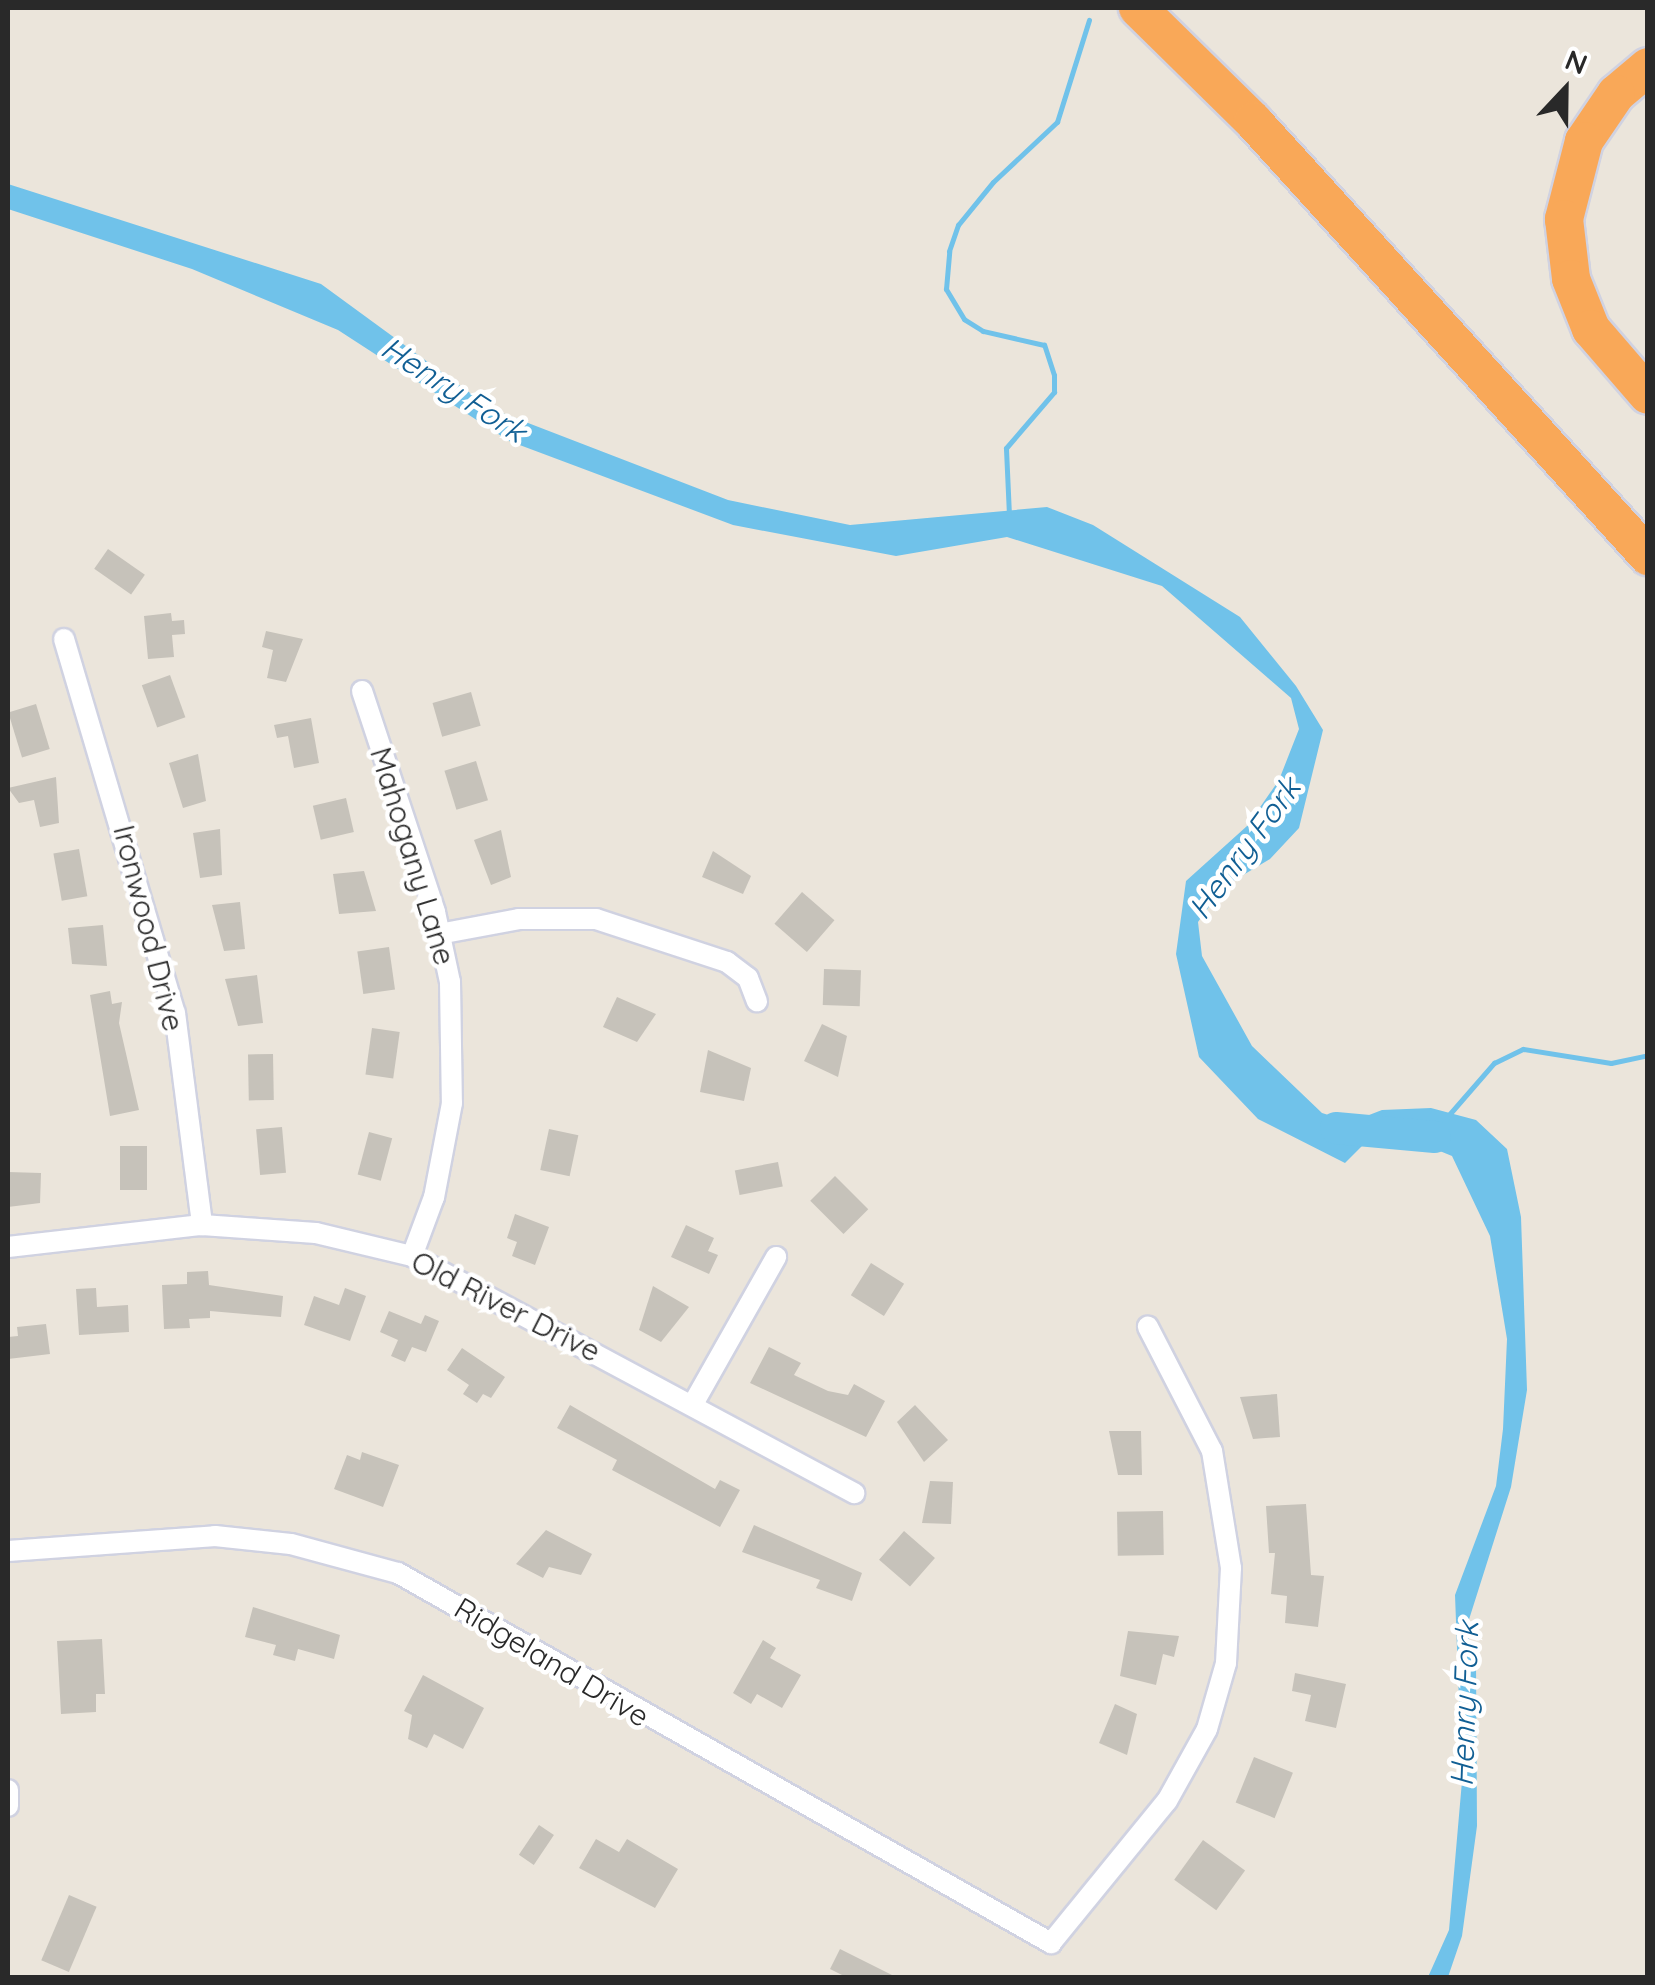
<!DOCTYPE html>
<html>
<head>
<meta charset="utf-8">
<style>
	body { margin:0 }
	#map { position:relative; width:1655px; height:1985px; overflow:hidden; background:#ebe5db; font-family:Quicksand,sans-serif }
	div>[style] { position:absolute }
	.water>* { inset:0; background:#70c2ea }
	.stream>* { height:5px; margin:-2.5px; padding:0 2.5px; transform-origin:2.5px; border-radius:2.5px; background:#70c2ea }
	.river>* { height:32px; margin:-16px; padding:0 16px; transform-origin:16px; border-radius:16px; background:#70c2ea }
	.building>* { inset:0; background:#c6c2ba; transform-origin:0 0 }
	.roads { filter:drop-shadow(2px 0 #d0d2e1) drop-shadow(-2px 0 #d0d2e1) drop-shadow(0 2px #d0d2e1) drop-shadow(0 -2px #d0d2e1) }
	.minor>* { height:20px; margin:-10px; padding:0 10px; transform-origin:10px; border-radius:10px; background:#fff }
	.motorway>* { height:38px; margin:-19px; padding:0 19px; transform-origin:19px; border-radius:19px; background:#f9a858 }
	span { translate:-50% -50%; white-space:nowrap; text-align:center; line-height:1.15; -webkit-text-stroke:9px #fff; paint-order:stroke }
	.street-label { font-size:30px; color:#292929 }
	.water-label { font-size:32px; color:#115f94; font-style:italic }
	.frame { position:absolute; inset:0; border:10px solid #292929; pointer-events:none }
	.north { position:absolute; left:1515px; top:40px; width:100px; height:100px; -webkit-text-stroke:8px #fff; paint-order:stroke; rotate:22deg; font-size:28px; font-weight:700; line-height:40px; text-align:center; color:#292929 }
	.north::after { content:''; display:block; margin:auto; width:35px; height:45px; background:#292929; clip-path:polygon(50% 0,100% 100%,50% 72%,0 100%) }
</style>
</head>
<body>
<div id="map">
	<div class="water">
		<i style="clip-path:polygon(8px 184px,321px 284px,492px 409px,728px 500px,850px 525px,1047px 507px,1093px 525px,1240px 617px,1296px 686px,1323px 730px,1299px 828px,1270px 859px,1223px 887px,1198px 922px,1202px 956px,1252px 1046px,1322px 1113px,1351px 1122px,1382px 1110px,1431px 1108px,1476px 1120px,1507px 1149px,1521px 1217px,1527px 1390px,1511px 1487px,1466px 1629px,1476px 1662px,1477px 1826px,1462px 1936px,1448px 1977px,1428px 1977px,1449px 1930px,1462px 1781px,1455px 1595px,1496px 1486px,1503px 1429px,1507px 1339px,1490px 1236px,1452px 1156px,1381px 1127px,1345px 1163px,1258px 1119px,1199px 1057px,1176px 954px,1186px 881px,1247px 826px,1279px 780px,1299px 729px,1291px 698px,1162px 586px,1007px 537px,896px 556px,733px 525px,509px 441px,338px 330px,192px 269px,8px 209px)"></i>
	</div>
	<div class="stream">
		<i style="left:1009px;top:515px;width:67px;rotate:-92.6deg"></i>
		<i style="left:1006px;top:448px;width:74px;rotate:-49.4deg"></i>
		<i style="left:1054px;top:392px;width:17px;rotate:-90deg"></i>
		<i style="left:1054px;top:375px;width:32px;rotate:-108deg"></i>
		<i style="left:1044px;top:345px;width:63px;rotate:-167.1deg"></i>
		<i style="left:983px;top:331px;width:22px;rotate:-148deg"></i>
		<i style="left:964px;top:319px;width:35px;rotate:-121deg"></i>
		<i style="left:946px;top:289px;width:38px;rotate:-85deg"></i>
		<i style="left:949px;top:251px;width:28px;rotate:-71deg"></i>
		<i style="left:958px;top:225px;width:55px;rotate:-50.9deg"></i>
		<i style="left:993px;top:182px;width:88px;rotate:-43.2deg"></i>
		<i style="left:1057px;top:122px;width:107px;rotate:-72.6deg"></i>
		<i style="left:1447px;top:1117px;width:72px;rotate:-49deg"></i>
		<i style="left:1494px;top:1063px;width:32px;rotate:-26deg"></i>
		<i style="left:1523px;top:1049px;width:89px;rotate:9deg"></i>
		<i style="left:1611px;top:1063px;width:38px;rotate:-12deg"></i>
	</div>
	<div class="river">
		<i style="left:1336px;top:1128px;width:99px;rotate:5.2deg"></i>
	</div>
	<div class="building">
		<i style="left:108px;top:549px;width:45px;height:24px;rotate:35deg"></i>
		<i style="clip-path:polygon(171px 613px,172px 621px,184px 620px,185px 634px,172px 635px,174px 657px,148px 659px,144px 616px)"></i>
		<i style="clip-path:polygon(266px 631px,303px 639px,286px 682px,267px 678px,273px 650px,262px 647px)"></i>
		<i style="left:170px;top:675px;width:45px;height:30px;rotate:70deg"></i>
		<i style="left:471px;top:692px;width:35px;height:40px;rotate:74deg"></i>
		<i style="left:36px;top:704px;width:47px;height:29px;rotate:73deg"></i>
		<i style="clip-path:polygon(311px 718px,319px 763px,294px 768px,288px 736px,277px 738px,274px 725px)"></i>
		<i style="clip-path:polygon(198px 754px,206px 801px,183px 808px,169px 763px)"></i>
		<i style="left:476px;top:761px;width:41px;height:33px;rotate:73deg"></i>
		<i style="clip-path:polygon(56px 777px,59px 823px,40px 827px,34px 800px,19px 803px,8px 788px)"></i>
		<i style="left:346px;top:798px;width:35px;height:34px;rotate:77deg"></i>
		<i style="clip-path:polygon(220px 829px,222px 875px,200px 878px,193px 833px)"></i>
		<i style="clip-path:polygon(501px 830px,511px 877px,491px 885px,474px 840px)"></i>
		<i style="left:79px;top:849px;width:48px;height:26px;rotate:80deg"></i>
		<i style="clip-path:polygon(713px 851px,751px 876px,743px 894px,702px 877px)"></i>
		<i style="clip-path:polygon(364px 871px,376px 911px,339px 914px,333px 874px)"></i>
		<i style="left:802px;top:892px;width:43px;height:42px;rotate:41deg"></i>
		<i style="clip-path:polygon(240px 902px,245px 949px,224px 951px,212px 905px)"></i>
		<i style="clip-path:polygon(103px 925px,107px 966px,72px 964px,68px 928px)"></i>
		<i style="left:389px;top:947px;width:43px;height:32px;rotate:82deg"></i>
		<i style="left:824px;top:969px;width:37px;height:36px;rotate:2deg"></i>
		<i style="clip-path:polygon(257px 975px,263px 1023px,238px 1026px,225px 979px)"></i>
		<i style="clip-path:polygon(110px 991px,112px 1004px,122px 1002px,119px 1023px,139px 1110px,110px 1116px,90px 995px)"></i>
		<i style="clip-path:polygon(617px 997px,656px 1014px,637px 1042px,603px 1027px)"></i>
		<i style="clip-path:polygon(822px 1024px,847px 1036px,838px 1077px,804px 1061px)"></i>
		<i style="left:372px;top:1028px;width:28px;height:47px;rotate:8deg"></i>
		<i style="clip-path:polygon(708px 1050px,751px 1068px,744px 1101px,700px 1092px)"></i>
		<i style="left:273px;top:1054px;width:46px;height:25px;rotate:89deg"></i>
		<i style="left:282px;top:1127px;width:46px;height:26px;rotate:85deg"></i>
		<i style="left:549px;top:1129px;width:30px;height:42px;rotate:12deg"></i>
		<i style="left:369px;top:1132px;width:24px;height:44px;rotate:15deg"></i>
		<i style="left:120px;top:1146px;width:27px;height:44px"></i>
		<i style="left:778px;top:1162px;width:25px;height:44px;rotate:79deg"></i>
		<i style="clip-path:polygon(8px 1172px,41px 1173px,40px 1203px,8px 1207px)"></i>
		<i style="left:835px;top:1176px;width:47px;height:35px;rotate:45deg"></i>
		<i style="clip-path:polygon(515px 1214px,549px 1227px,535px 1265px,512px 1256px,517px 1242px,507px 1238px)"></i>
		<i style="clip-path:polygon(686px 1225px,714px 1238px,708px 1251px,718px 1255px,709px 1274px,671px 1257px)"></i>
		<i style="left:871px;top:1263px;width:39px;height:38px;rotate:32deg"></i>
		<i style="clip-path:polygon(208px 1271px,209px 1285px,283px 1296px,281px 1317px,210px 1311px,210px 1318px,189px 1319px,190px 1328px,164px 1329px,162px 1285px,187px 1284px,187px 1272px)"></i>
		<i style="clip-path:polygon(653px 1286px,689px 1307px,661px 1342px,639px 1330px)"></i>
		<i style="clip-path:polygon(96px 1288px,97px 1307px,128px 1305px,129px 1332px,79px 1335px,76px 1289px)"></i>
		<i style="clip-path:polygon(345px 1288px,366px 1296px,350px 1341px,304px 1325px,314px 1296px,339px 1305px)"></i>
		<i style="clip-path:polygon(389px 1311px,421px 1324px,425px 1315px,439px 1321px,426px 1352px,412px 1347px,405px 1362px,391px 1356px,398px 1340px,380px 1332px)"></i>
		<i style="clip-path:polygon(46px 1324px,50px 1354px,8px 1359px,8px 1337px,18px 1336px,17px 1327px)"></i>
		<i style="clip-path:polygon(769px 1347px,801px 1363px,794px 1375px,828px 1391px,848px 1395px,854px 1384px,885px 1401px,866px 1437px,750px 1383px)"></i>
		<i style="clip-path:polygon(462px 1348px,505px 1377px,491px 1398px,483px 1394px,477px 1403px,463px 1394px,469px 1385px,447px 1370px)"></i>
		<i style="clip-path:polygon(1277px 1394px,1280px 1437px,1253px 1439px,1240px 1397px)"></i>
		<i style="clip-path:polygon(570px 1405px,715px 1489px,720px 1480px,740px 1490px,720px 1527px,612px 1470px,617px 1460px,557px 1428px)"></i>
		<i style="clip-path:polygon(915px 1405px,948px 1440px,924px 1462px,897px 1422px)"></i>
		<i style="clip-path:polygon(1109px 1431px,1141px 1431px,1142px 1475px,1118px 1475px)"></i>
		<i style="clip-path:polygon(362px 1452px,399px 1465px,383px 1507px,334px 1489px,347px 1455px,360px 1460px)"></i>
		<i style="clip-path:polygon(930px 1481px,953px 1482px,951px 1524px,922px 1523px)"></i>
		<i style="clip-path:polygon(1306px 1504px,1311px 1575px,1324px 1576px,1318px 1627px,1285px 1623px,1287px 1596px,1271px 1594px,1275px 1553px,1269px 1553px,1266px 1506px)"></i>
		<i style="left:1163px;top:1511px;width:44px;height:46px;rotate:89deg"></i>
		<i style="clip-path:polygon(754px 1525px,862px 1573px,852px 1601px,816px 1588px,820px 1580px,742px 1552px)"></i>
		<i style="clip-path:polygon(546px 1530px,592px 1554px,581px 1575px,549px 1567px,543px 1578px,516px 1564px)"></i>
		<i style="left:904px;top:1531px;width:41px;height:38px;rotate:41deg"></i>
		<i style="clip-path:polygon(253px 1607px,340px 1635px,334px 1659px,298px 1649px,295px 1661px,273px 1655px,276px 1645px,245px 1637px)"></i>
		<i style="clip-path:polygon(1128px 1631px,1179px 1636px,1174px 1657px,1163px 1654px,1156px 1685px,1120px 1676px)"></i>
		<i style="clip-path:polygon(102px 1639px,105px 1694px,96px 1694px,96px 1712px,61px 1714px,57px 1641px)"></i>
		<i style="clip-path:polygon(763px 1640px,776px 1648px,770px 1658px,801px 1675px,782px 1708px,757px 1694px,751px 1704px,733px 1693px)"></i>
		<i style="clip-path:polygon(1295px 1673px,1346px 1684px,1336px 1728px,1305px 1721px,1311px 1695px,1292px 1691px)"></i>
		<i style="clip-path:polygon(423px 1675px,484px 1708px,463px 1749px,434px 1734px,427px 1748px,408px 1739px,412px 1715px,404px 1711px)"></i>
		<i style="clip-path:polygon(1115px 1704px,1137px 1714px,1127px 1755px,1099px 1743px)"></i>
		<i style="left:1254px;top:1757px;width:42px;height:49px;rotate:22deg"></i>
		<i style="left:539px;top:1825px;width:18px;height:36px;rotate:34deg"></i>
		<i style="clip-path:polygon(596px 1839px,619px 1852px,627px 1839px,678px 1869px,655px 1908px,579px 1868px)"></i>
		<i style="left:1203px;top:1840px;width:52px;height:49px;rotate:36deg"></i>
		<i style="left:69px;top:1895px;width:30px;height:71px;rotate:23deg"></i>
		<i style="clip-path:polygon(840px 1949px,898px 1978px,848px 1978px,830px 1969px)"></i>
	</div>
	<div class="roads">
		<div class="minor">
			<i style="left:64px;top:639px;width:390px;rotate:73.5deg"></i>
			<i style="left:175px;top:1013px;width:214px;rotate:82.7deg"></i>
			<i style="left:362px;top:691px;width:233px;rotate:71.7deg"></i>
			<i style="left:435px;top:912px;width:72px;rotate:77.9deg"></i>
			<i style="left:450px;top:982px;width:121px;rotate:89.1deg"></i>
			<i style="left:452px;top:1103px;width:96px;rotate:100.8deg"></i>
			<i style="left:434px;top:1197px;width:63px;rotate:110.4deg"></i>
			<i style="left:439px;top:934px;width:81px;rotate:-10.6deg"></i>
			<i style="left:519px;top:919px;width:77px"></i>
			<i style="left:596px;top:919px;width:138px;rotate:18.2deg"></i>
			<i style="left:727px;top:962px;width:26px;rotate:37deg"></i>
			<i style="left:748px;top:978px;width:25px;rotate:69deg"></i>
			<i style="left:8px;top:1247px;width:195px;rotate:-6.5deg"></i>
			<i style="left:202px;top:1225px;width:114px;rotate:4deg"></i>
			<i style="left:316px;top:1233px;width:99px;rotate:13.5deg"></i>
			<i style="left:412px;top:1256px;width:502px;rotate:28.2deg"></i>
			<i style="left:693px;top:1404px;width:169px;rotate:-60.5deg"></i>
			<i style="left:8px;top:1551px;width:208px;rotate:-4.1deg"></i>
			<i style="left:215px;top:1536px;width:76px;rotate:6deg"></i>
			<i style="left:291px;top:1544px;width:111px;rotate:15.2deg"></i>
			<i style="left:398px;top:1573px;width:751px;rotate:29.54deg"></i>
			<i style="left:1051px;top:1943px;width:183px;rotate:-50.8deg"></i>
			<i style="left:1167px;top:1801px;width:82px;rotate:-60.9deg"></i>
			<i style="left:1207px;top:1729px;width:69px;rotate:-73.9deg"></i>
			<i style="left:1226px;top:1663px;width:95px;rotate:-87deg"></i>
			<i style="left:1231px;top:1568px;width:119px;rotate:-99.2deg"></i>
			<i style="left:1212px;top:1451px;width:140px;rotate:-117.3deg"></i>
			<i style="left:8px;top:1790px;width:16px;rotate:90deg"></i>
		</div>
		<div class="motorway">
			<i style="left:1138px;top:8px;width:161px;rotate:44.5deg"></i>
			<i style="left:1253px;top:121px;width:588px;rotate:47.76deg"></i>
			<i style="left:1648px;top:67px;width:42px;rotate:139.8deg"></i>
			<i style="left:1616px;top:94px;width:57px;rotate:124.2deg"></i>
			<i style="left:1584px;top:141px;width:81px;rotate:104.4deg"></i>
			<i style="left:1564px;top:219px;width:60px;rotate:83.3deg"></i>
			<i style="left:1571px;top:279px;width:54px;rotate:68.2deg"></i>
			<i style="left:1591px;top:329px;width:87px;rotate:49.2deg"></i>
		</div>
	</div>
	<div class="street-label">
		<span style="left:413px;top:856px;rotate:73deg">Mahogany Lane</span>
		<span style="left:149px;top:928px;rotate:76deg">Ironwood Drive</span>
		<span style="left:506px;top:1306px;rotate:27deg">Old River Drive</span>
		<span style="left:552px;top:1662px;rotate:31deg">Ridgeland Drive</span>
	</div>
	<div class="water-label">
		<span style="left:454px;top:389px;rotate:33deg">Henry Fork</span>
		<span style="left:1244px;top:848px;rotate:-54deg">Henry Fork</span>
		<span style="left:1464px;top:1704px;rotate:-88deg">Henry Fork</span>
	</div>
	<div class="frame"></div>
	<div class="north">N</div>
</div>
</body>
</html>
